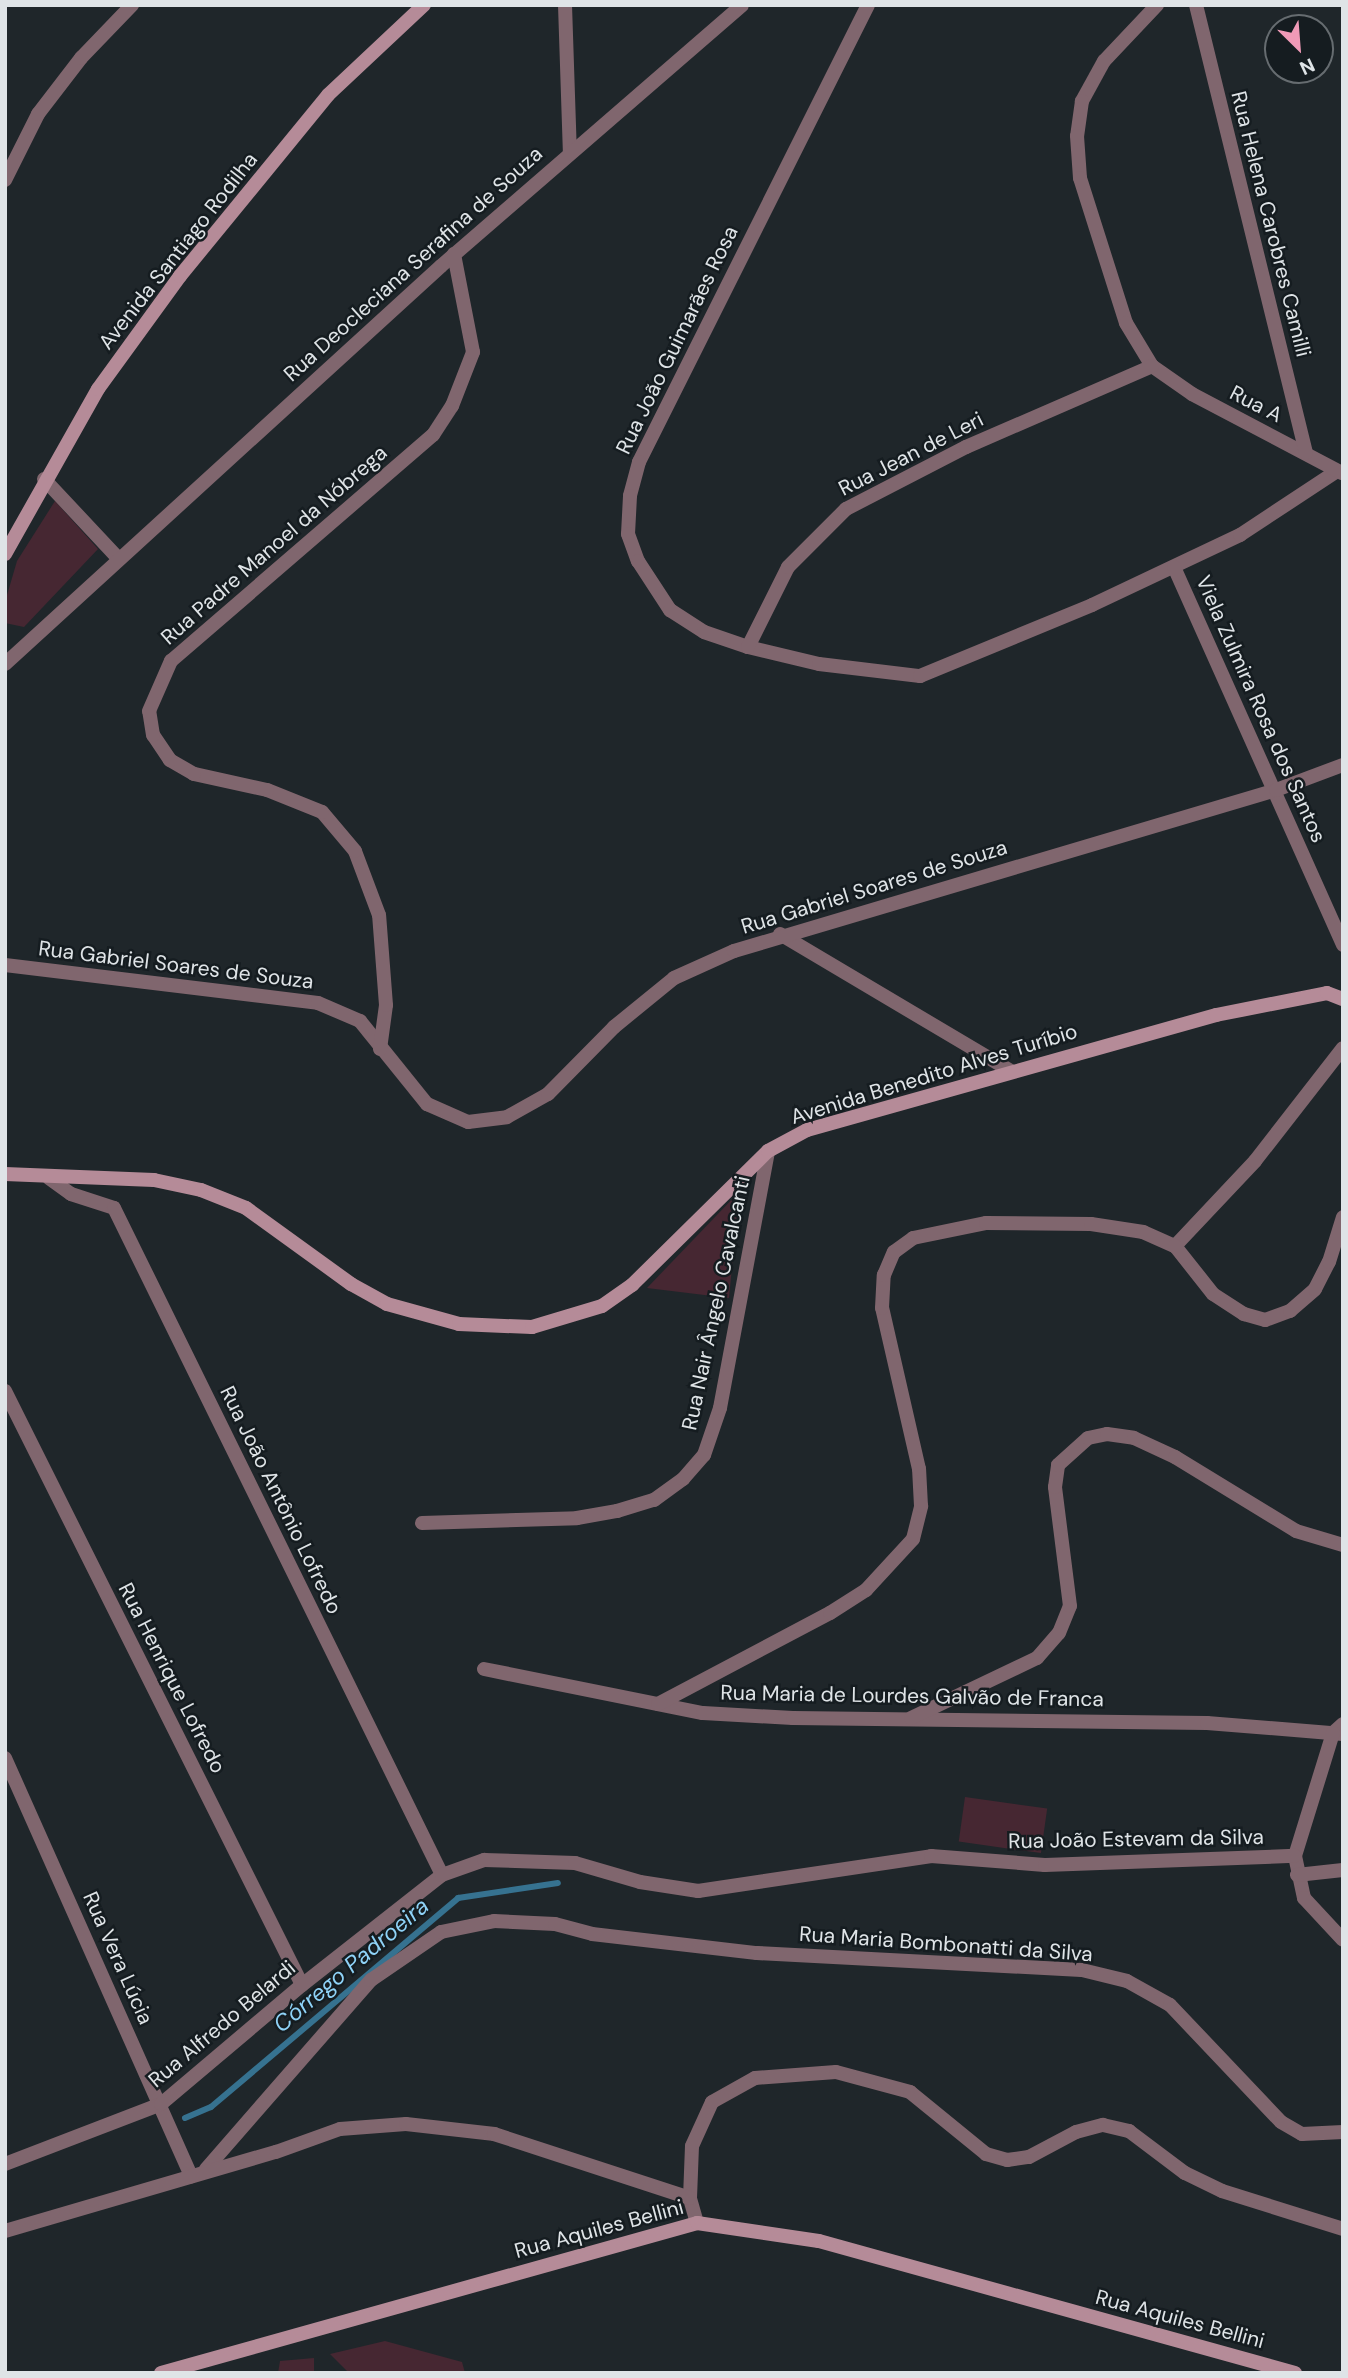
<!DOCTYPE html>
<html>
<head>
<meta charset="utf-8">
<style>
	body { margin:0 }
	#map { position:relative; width:1348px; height:2378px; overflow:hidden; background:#1f262a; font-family:"DM Sans",sans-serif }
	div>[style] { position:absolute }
	.green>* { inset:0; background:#462732; transform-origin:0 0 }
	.stream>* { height:6px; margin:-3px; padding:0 3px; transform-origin:3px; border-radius:3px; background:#367290 }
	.street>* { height:14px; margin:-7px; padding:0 7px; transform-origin:7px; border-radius:7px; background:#80666e }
	.secondary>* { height:14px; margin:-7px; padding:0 7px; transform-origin:7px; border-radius:7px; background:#b58b98 }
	span { translate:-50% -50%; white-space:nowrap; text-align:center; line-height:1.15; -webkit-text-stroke:5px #151c20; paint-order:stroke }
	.street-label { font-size:21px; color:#dfe4e7 }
	.water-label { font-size:23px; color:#8fd3f8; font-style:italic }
	.frame { position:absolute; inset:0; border:7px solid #dfe4e7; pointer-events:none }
	.north { position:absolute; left:1264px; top:14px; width:70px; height:70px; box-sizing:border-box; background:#151c20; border:2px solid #666c70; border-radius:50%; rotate:155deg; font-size:19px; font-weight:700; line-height:28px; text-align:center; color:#dfe4e7 }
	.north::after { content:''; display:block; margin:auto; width:24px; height:32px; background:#f09ab7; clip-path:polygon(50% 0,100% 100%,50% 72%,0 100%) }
</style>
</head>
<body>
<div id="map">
	<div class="green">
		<i style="clip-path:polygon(55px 501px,98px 549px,24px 627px,5px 623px,5px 602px,17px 561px)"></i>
		<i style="clip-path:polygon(739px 1192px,729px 1298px,647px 1288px)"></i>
		<i style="left:965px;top:1797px;width:83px;height:45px;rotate:8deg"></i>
		<i style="clip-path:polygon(385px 2341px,462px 2362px,465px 2373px,349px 2373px,330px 2354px)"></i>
		<i style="clip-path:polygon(314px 2358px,314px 2373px,278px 2373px,280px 2361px)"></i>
	</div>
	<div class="stream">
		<i style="left:185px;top:2118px;width:28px;rotate:-23deg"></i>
		<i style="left:211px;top:2107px;width:324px;rotate:-40.2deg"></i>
		<i style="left:458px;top:1898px;width:101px;rotate:-8.5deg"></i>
	</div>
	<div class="street">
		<i style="left:565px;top:5px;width:147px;rotate:88.1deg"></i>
		<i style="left:868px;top:5px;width:511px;rotate:116.62deg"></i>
		<i style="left:639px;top:462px;width:35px;rotate:105deg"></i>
		<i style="left:630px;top:496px;width:38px;rotate:93deg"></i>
		<i style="left:628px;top:534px;width:29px;rotate:70deg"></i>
		<i style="left:638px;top:561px;width:59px;rotate:56.9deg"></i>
		<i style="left:670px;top:610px;width:40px;rotate:32.9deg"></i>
		<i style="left:704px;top:632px;width:46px;rotate:18.8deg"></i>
		<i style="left:748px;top:647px;width:73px;rotate:13.5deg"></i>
		<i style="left:819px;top:664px;width:102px;rotate:6.8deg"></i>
		<i style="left:920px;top:676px;width:186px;rotate:-22.4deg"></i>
		<i style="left:1092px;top:605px;width:164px;rotate:-25.3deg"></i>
		<i style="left:1240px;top:535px;width:116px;rotate:-33.4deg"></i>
		<i style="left:1157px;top:5px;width:77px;rotate:133.4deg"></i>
		<i style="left:1104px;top:61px;width:46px;rotate:118.8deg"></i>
		<i style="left:1082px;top:101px;width:35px;rotate:98deg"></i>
		<i style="left:1077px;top:136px;width:42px;rotate:85.9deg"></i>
		<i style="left:1080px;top:178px;width:152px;rotate:72.4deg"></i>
		<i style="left:1126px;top:323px;width:50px;rotate:58.8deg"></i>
		<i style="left:1152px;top:366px;width:49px;rotate:35deg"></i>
		<i style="left:1192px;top:394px;width:170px;rotate:27.8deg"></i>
		<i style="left:1196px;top:5px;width:461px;rotate:76.2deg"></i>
		<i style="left:5px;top:180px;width:74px;rotate:-63.4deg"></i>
		<i style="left:38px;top:114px;width:71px;rotate:-52.5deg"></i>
		<i style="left:81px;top:58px;width:74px;rotate:-46.1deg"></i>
		<i style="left:44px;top:479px;width:108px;rotate:46.9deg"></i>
		<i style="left:1174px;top:567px;width:414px;rotate:65.9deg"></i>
		<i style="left:748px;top:647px;width:89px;rotate:-63.4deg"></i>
		<i style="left:788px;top:567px;width:82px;rotate:-45deg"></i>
		<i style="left:846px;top:509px;width:135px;rotate:-27.3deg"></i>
		<i style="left:966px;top:447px;width:203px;rotate:-23.5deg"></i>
		<i style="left:5px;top:664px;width:590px;rotate:-42.39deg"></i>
		<i style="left:441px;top:266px;width:398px;rotate:-40.9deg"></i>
		<i style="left:780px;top:934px;width:269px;rotate:30.7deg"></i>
		<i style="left:5px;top:965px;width:315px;rotate:6.9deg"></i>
		<i style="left:318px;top:1003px;width:46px;rotate:23.2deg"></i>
		<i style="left:360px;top:1021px;width:107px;rotate:51.1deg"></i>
		<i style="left:427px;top:1104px;width:45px;rotate:23.7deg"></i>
		<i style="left:468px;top:1122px;width:39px;rotate:-7deg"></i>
		<i style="left:507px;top:1117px;width:47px;rotate:-29.3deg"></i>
		<i style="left:548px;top:1094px;width:94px;rotate:-45.4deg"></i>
		<i style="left:614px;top:1027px;width:77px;rotate:-39.2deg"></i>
		<i style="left:674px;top:978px;width:66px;rotate:-24.2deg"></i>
		<i style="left:734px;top:951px;width:565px;rotate:-16.54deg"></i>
		<i style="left:1276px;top:790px;width:72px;rotate:-20.5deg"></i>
		<i style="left:380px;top:1049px;width:44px;rotate:-82.2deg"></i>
		<i style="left:386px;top:1005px;width:90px;rotate:-94.4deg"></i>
		<i style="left:379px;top:915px;width:68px;rotate:-110.6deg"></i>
		<i style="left:355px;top:851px;width:51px;rotate:-130.2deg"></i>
		<i style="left:322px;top:812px;width:59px;rotate:-158.2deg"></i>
		<i style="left:267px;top:790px;width:75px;rotate:-167.6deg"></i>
		<i style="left:194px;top:774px;width:28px;rotate:-150deg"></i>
		<i style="left:170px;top:760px;width:30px;rotate:-124deg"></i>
		<i style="left:153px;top:735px;width:24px;rotate:-99deg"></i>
		<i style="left:149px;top:711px;width:55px;rotate:-66.3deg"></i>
		<i style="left:171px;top:661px;width:346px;rotate:-40.8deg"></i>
		<i style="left:433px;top:435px;width:35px;rotate:-57deg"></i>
		<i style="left:452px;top:406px;width:58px;rotate:-68.7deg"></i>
		<i style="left:473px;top:352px;width:100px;rotate:-101deg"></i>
		<i style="left:49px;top:1178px;width:27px;rotate:36deg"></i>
		<i style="left:71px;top:1194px;width:45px;rotate:18deg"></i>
		<i style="left:114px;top:1208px;width:743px;rotate:63.81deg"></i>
		<i style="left:1175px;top:1246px;width:117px;rotate:-46.7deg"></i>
		<i style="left:1255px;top:1161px;width:143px;rotate:-52.1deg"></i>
		<i style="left:5px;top:1391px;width:664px;rotate:63.43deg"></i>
		<i style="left:422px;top:1523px;width:155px;rotate:-1.8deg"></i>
		<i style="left:577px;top:1518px;width:41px;rotate:-9.9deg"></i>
		<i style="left:617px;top:1511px;width:39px;rotate:-17deg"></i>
		<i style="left:654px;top:1500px;width:36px;rotate:-36deg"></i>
		<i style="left:683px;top:1479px;width:32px;rotate:-49deg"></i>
		<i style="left:704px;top:1455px;width:50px;rotate:-71.2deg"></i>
		<i style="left:720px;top:1408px;width:261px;rotate:-79.4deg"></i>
		<i style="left:484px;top:1669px;width:223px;rotate:11.4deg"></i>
		<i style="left:703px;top:1713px;width:90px;rotate:3.2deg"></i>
		<i style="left:793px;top:1718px;width:414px;rotate:0.7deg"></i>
		<i style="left:1207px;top:1723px;width:136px;rotate:4.6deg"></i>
		<i style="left:658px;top:1704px;width:195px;rotate:-27.9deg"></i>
		<i style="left:830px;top:1613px;width:43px;rotate:-32.6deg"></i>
		<i style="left:866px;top:1590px;width:69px;rotate:-47.3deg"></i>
		<i style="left:913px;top:1539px;width:34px;rotate:-76deg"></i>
		<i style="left:921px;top:1506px;width:37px;rotate:-93deg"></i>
		<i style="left:919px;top:1469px;width:165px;rotate:-102.9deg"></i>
		<i style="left:882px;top:1308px;width:33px;rotate:-87deg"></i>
		<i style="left:884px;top:1275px;width:25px;rotate:-67deg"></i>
		<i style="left:894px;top:1252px;width:24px;rotate:-36deg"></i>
		<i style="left:913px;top:1238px;width:75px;rotate:-11.6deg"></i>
		<i style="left:986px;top:1223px;width:105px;rotate:0.5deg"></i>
		<i style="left:1091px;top:1224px;width:53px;rotate:8.7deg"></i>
		<i style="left:1143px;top:1232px;width:35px;rotate:24deg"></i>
		<i style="left:1175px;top:1246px;width:61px;rotate:51.6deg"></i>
		<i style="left:1213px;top:1294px;width:37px;rotate:33deg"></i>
		<i style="left:1244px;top:1314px;width:22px;rotate:16deg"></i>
		<i style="left:1265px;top:1320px;width:27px;rotate:-20deg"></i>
		<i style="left:1290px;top:1311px;width:33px;rotate:-41deg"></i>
		<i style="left:1315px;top:1289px;width:30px;rotate:-63deg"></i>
		<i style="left:1329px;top:1262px;width:47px;rotate:-72.7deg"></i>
		<i style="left:911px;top:1718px;width:140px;rotate:-25.5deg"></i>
		<i style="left:1037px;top:1658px;width:33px;rotate:-49deg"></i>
		<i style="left:1059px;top:1633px;width:29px;rotate:-68deg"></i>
		<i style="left:1070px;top:1606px;width:120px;rotate:-97.2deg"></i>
		<i style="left:1055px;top:1487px;width:22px;rotate:-82deg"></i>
		<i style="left:1058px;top:1465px;width:40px;rotate:-42deg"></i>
		<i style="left:1088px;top:1438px;width:19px;rotate:-12deg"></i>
		<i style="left:1107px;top:1434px;width:27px;rotate:8deg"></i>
		<i style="left:1134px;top:1438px;width:45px;rotate:24.9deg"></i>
		<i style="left:1175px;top:1457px;width:142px;rotate:31.4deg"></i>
		<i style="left:1296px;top:1531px;width:49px;rotate:16.6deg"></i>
		<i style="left:1343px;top:1724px;width:13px;rotate:138deg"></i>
		<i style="left:1333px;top:1733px;width:129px;rotate:107.2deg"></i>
		<i style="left:1295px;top:1856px;width:43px;rotate:77.9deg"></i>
		<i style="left:1304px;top:1898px;width:57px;rotate:47.1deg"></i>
		<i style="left:5px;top:1758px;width:458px;rotate:66deg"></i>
		<i style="left:1297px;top:1875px;width:46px;rotate:-6.2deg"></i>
		<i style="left:5px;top:2164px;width:167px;rotate:-21deg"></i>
		<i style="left:161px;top:2104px;width:185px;rotate:-40.2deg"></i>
		<i style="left:302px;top:1985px;width:178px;rotate:-38.2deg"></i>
		<i style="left:442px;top:1875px;width:45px;rotate:-19.7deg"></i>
		<i style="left:484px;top:1860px;width:91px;rotate:1.9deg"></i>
		<i style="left:575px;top:1863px;width:68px;rotate:16.3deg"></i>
		<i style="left:640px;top:1882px;width:59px;rotate:8.8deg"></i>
		<i style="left:698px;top:1891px;width:236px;rotate:-8.5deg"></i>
		<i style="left:931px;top:1856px;width:114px;rotate:4.5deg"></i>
		<i style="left:1045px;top:1865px;width:250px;rotate:-2.1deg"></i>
		<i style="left:206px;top:2169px;width:251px;rotate:-48.9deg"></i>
		<i style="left:371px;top:1980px;width:85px;rotate:-34.4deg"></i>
		<i style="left:441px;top:1932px;width:54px;rotate:-11.7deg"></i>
		<i style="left:494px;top:1921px;width:61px;rotate:2.8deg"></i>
		<i style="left:555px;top:1924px;width:38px;rotate:15deg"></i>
		<i style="left:592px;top:1934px;width:166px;rotate:6.6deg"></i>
		<i style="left:757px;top:1953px;width:325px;rotate:3deg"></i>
		<i style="left:1082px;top:1970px;width:46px;rotate:13.7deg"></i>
		<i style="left:1127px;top:1981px;width:49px;rotate:29.2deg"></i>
		<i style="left:1170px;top:2005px;width:161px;rotate:46.5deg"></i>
		<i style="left:1281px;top:2122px;width:24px;rotate:30deg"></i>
		<i style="left:1302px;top:2134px;width:41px;rotate:-2.8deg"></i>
		<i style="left:697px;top:2223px;width:26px;rotate:-106deg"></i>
		<i style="left:690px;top:2198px;width:52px;rotate:-87.8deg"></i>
		<i style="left:692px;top:2146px;width:48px;rotate:-65.6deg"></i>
		<i style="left:712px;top:2102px;width:49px;rotate:-29.2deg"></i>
		<i style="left:755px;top:2078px;width:81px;rotate:-4.2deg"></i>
		<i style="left:836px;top:2072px;width:77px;rotate:15.1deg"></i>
		<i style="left:910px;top:2092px;width:98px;rotate:39.2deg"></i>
		<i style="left:986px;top:2154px;width:22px;rotate:16deg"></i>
		<i style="left:1007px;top:2160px;width:22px;rotate:-8deg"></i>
		<i style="left:1029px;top:2157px;width:53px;rotate:-28deg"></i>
		<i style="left:1076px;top:2132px;width:28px;rotate:-15deg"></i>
		<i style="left:1103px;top:2125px;width:27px;rotate:13deg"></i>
		<i style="left:1129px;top:2131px;width:70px;rotate:36.9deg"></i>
		<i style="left:1185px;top:2173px;width:41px;rotate:25.9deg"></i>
		<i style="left:1222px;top:2191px;width:127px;rotate:17.4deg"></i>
		<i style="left:5px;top:2231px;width:282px;rotate:-16.3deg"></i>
		<i style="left:276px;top:2152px;width:68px;rotate:-19.8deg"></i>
		<i style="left:340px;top:2129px;width:66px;rotate:-4.3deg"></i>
		<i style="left:406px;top:2124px;width:89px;rotate:6.5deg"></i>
		<i style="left:494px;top:2134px;width:206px;rotate:18.1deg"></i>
	</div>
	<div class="secondary">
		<i style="left:5px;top:554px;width:189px;rotate:-60.6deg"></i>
		<i style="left:98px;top:389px;width:140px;rotate:-54deg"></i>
		<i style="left:180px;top:276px;width:234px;rotate:-50.7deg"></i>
		<i style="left:328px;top:95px;width:132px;rotate:-43.2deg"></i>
		<i style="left:5px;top:1174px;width:149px;rotate:2.3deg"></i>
		<i style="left:154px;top:1180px;width:48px;rotate:12deg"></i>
		<i style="left:201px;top:1190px;width:48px;rotate:21.8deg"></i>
		<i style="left:246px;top:1208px;width:130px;rotate:35.9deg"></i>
		<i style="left:351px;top:1284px;width:41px;rotate:29.1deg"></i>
		<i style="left:387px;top:1304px;width:75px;rotate:15.5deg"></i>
		<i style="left:459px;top:1324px;width:73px;rotate:2.4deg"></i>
		<i style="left:532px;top:1327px;width:73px;rotate:-16.7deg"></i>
		<i style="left:602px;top:1306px;width:37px;rotate:-35deg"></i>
		<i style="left:632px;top:1285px;width:191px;rotate:-44.6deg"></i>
		<i style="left:768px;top:1151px;width:44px;rotate:-28.3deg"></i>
		<i style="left:807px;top:1130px;width:425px;rotate:-15.7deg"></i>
		<i style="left:1216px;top:1015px;width:113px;rotate:-11.2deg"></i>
		<i style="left:1327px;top:993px;width:17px;rotate:21deg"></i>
		<i style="left:161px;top:2373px;width:557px;rotate:-15.63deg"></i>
		<i style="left:697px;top:2223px;width:123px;rotate:8.4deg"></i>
		<i style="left:819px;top:2241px;width:494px;rotate:15.5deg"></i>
	</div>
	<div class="street-label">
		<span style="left:1271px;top:224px;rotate:76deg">Rua Helena Carobres Camilli</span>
		<span style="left:178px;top:251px;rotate:-52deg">Avenida Santiago Rodilha</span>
		<span style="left:413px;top:264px;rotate:-42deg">Rua Deocleciana Serafina de Souza</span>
		<span style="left:677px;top:340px;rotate:-64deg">Rua João Guimarães Rosa</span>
		<span style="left:1256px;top:404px;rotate:27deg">Rua A</span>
		<span style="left:911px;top:454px;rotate:-27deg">Rua Jean de Leri</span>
		<span style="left:274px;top:545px;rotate:-41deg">Rua Padre Manoel da Nóbrega</span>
		<span style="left:1261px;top:709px;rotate:66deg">Viela Zulmira Rosa dos Santos</span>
		<span style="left:874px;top:887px;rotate:-17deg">Rua Gabriel Soares de Souza</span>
		<span style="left:176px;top:965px;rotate:7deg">Rua Gabriel Soares de Souza</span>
		<span style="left:934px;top:1074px;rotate:-17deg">Avenida Benedito Alves Turíbio</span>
		<span style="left:716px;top:1303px;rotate:-78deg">Rua Nair Ângelo Cavalcanti</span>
		<span style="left:281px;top:1500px;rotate:64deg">Rua João Antônio Lofredo</span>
		<span style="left:172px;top:1678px;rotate:63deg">Rua Henrique Lofredo</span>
		<span style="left:912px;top:1696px;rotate:1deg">Rua Maria de Lourdes Galvão de Franca</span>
		<span style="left:1136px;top:1839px;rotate:-1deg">Rua João Estevam da Silva</span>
		<span style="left:946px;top:1944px;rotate:4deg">Rua Maria Bombonatti da Silva</span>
		<span style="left:118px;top:1958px;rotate:66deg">Rua Vera Lúcia</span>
		<span style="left:222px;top:2024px;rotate:-40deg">Rua Alfredo Belardi</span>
		<span style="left:599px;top:2229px;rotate:-15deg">Rua Aquiles Bellini</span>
		<span style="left:1180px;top:2319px;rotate:15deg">Rua Aquiles Bellini</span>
	</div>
	<div class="water-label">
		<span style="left:351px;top:1965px;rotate:-40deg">Córrego Padroeira</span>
	</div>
	<div class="frame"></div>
	<div class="north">N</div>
</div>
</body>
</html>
